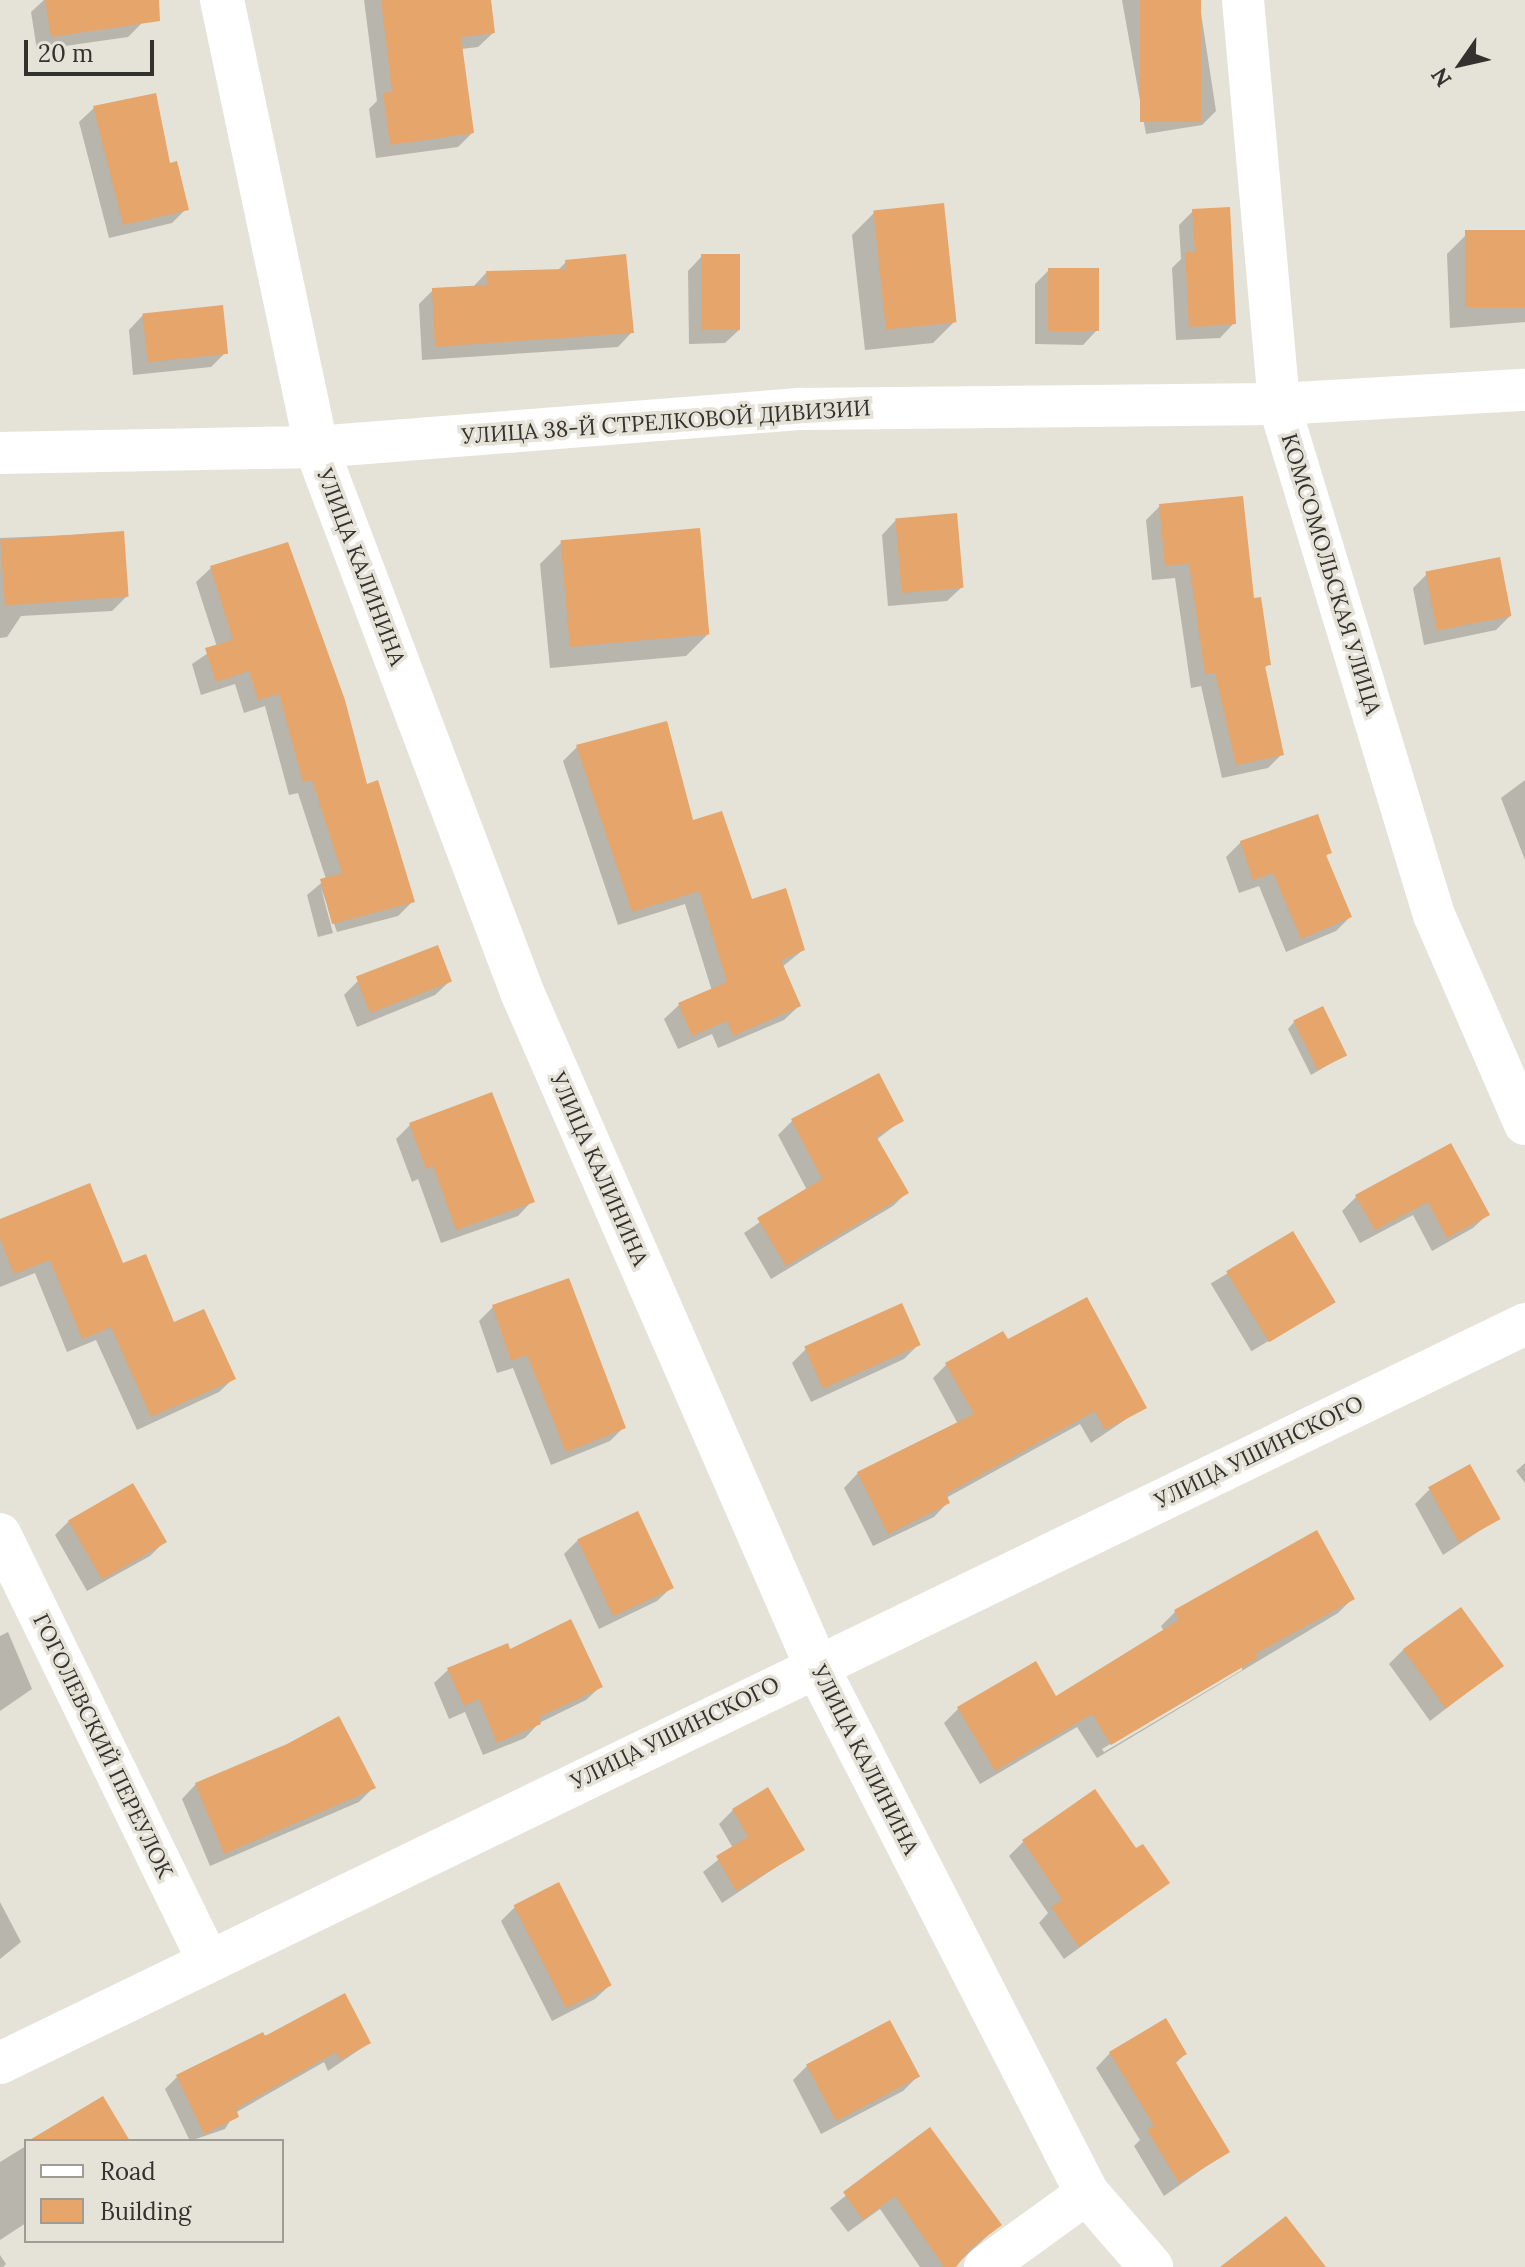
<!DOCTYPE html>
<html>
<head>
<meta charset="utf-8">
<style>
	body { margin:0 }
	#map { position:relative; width:1525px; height:2267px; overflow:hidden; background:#e5e3d8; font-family:Lora,serif }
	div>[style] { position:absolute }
	.shadow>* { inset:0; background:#0003; transform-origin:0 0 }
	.building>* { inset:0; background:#e6a56a; transform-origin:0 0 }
	.street>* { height:42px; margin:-21px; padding:0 21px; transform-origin:21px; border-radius:21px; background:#fff }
	.secondary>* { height:44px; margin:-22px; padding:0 22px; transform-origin:22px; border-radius:22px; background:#fff }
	span { translate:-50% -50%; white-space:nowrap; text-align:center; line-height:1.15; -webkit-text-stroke:7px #e5e3d8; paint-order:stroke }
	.street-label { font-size:22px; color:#33322e }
	.legend { position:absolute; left:24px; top:2139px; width:260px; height:104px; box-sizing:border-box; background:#e5e3d8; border:2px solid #9e9c94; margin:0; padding:10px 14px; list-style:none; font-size:24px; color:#33322e }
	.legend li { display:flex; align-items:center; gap:16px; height:40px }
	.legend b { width:40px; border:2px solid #9e9c94 }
	.north { position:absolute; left:1421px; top:24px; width:80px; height:80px; -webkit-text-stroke:6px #e5e3d8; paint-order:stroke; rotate:236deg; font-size:22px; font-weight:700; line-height:32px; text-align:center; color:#33322e }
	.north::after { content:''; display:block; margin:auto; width:28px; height:36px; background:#33322e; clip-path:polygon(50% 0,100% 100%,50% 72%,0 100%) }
	.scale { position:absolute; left:24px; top:40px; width:130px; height:36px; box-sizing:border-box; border:4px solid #33322e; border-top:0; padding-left:10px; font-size:24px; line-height:28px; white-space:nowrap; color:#33322e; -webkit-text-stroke:6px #e5e3d8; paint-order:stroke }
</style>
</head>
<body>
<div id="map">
	<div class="shadow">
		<i style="clip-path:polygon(44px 0,139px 0,142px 23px,128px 37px,37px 50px,31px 12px)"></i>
		<i style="clip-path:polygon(364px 0,489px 0,493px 33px,478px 47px,461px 49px,472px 133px,458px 147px,376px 158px,369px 109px,377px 101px)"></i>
		<i style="clip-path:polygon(1122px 0,1199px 0,1216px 111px,1202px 125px,1146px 134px)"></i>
		<i style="clip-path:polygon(94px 108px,169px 165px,186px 209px,172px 223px,109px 238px,79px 122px)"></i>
		<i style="clip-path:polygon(1193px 211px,1234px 323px,1220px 338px,1176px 340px,1172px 268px,1181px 259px,1179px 225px)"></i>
		<i style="clip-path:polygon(874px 213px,955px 321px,933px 343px,865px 350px,852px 235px)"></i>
		<i style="clip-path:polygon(1525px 234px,1525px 322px,1450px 328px,1447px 254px,1466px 235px)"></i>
		<i style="clip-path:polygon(702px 256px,740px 329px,725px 343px,689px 344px,688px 271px)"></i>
		<i style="clip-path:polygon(566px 262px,632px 332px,618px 347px,422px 360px,419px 304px,433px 290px,473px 287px,486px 273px,557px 271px)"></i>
		<i style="clip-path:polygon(1049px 270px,1097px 330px,1083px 345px,1035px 344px,1035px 284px)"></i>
		<i style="clip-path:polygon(143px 315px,225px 353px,211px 367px,133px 375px,129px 330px)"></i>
		<i style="clip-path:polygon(1160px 506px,1252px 601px,1269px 664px,1263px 669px,1282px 754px,1268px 768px,1222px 778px,1201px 686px,1191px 688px,1175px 578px,1152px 580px,1146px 520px)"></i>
		<i style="clip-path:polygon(896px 520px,962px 587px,947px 601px,888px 606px,882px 535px)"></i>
		<i style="clip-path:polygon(122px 533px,127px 596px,112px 611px,21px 616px,7px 637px,0 638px,0 538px)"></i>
		<i style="clip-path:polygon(562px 542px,707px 635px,686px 656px,550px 668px,540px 564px)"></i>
		<i style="clip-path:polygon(211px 568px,365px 786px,412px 902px,398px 916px,337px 932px,321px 888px,333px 933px,318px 937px,307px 895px,326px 879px,298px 793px,289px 795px,265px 706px,244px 713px,235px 684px,201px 695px,192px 664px,217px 647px,196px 582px)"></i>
		<i style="clip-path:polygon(1427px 574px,1510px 616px,1496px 630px,1424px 645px,1413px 588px)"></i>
		<i style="clip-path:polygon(577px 747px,692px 823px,751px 901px,803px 950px,782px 967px,799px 1006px,784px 1020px,718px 1048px,712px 1034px,678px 1049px,664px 1019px,679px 1005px,712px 991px,685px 904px,618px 925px,563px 761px)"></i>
		<i style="clip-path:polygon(1525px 780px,1525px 860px,1501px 798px)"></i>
		<i style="clip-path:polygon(1241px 842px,1329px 853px,1325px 857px,1350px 917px,1336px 931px,1286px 952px,1259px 886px,1239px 893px,1226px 857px)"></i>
		<i style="clip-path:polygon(358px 981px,450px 981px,435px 995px,357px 1027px,344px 995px)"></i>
		<i style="clip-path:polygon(1294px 1022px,1345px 1055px,1311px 1075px,1288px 1029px)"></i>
		<i style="clip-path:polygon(902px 1120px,876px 1140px,907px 1192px,893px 1206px,771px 1279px,744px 1233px,807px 1190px,778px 1135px,792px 1121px)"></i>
		<i style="clip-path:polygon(410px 1125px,532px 1201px,518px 1216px,441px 1243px,418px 1179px,412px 1182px,396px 1139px)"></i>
		<i style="clip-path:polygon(1450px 1145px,1488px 1214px,1473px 1228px,1432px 1251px,1413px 1215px,1360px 1243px,1342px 1211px,1356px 1197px)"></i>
		<i style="clip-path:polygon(0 1221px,122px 1266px,173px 1325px,234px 1378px,219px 1392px,137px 1430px,96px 1340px,67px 1352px,35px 1273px,0 1287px)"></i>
		<i style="left:1293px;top:1234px;width:79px;height:96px;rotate:59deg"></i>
		<i style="clip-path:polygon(493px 1307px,624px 1427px,610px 1441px,551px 1465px,513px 1368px,497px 1373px,479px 1321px)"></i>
		<i style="clip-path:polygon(1007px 1342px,1144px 1407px,1091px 1443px,1080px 1424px,946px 1498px,948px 1502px,934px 1517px,873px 1546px,844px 1488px,858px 1473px,958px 1424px,933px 1378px,947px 1364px)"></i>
		<i style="clip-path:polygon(918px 1345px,904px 1359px,811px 1402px,792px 1363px,806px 1349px)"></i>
		<i style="clip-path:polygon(1525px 1463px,1525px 1483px,1516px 1471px)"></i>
		<i style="clip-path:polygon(1429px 1490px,1499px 1518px,1443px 1555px,1415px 1504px)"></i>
		<i style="clip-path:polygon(69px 1521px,164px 1542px,150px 1556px,87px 1591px,55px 1535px)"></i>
		<i style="clip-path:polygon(evenodd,1316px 1533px,1352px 1599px,1338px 1613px,1097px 1758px,1077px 1727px,980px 1784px,944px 1723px,958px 1709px,1035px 1664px,1055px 1699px,1164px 1631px,1161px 1626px,1175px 1612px,1316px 1533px,1242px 1666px,1242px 1670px,1104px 1752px,1102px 1749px,1242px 1666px)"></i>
		<i style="clip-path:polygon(578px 1540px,672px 1587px,657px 1601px,599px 1629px,564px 1554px)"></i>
		<i style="clip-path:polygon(8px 1632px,32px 1689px,0 1711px,0 1636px)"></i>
		<i style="clip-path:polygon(1403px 1650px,1501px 1666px,1430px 1721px,1389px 1664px)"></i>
		<i style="clip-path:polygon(509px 1652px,601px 1686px,586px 1700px,539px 1723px,525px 1738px,483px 1755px,465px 1712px,449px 1719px,434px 1683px,449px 1669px)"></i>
		<i style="clip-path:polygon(196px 1784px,373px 1788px,359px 1802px,210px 1866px,182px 1799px)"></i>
		<i style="clip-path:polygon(733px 1810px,802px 1850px,722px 1903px,703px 1872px,733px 1848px,719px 1824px)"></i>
		<i style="clip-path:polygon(1023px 1842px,1136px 1851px,1168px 1883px,1064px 1959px,1039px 1923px,1048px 1913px,1009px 1856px)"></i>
		<i style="clip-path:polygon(0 1902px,21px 1942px,0 1959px)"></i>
		<i style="clip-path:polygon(515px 1907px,610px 1985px,595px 1999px,552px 2021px,501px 1921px)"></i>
		<i style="clip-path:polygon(889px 2022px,917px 2077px,903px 2091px,821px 2134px,793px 2080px,807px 2066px)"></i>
		<i style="clip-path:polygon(262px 2035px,369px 2043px,328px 2071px,324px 2062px,235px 2113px,225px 2129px,190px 2141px,165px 2089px,177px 2077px)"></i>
		<i style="clip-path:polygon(1110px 2053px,1185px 2054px,1175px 2064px,1228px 2151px,1164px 2196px,1134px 2146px,1140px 2140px,1096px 2068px)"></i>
		<i style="clip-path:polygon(930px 2130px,1000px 2224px,954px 2267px,920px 2267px,880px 2209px,848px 2232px,830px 2208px)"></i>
		<i style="clip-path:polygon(26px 2146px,26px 2223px,0 2240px,0 2162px)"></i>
		<i style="clip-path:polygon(0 2255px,6px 2264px,3px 2267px,0 2267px)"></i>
	</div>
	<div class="building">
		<i style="clip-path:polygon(45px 0,159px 0,160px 21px,51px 37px)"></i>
		<i style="clip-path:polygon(381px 0,491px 0,495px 33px,461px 37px,474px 133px,390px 145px,383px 93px,392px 92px)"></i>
		<i style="left:1140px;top:0;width:61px;height:122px"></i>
		<i style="clip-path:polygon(156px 93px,170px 163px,177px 161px,189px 210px,123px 225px,93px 106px)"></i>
		<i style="left:944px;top:203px;width:120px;height:71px;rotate:84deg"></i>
		<i style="clip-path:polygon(1230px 207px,1236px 324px,1189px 327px,1185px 252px,1195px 252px,1192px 209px)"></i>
		<i style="left:1525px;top:230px;width:77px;height:60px;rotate:90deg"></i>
		<i style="clip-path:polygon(626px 254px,634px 333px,435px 347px,432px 288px,487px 285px,486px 271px,566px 269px,565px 260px)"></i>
		<i style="left:701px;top:254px;width:39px;height:76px"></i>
		<i style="left:1048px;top:268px;width:51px;height:63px"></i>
		<i style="left:223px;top:305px;width:49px;height:81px;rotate:84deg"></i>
		<i style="clip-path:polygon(1243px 496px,1254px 598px,1261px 597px,1271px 665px,1265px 666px,1284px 755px,1236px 765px,1215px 673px,1205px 674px,1189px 564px,1165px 566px,1159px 504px)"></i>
		<i style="left:957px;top:513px;width:75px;height:62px;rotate:85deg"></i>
		<i style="left:700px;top:528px;width:107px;height:140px;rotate:85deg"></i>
		<i style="left:124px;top:531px;width:66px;height:124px;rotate:86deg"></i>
		<i style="clip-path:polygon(288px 542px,345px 700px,367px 784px,378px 780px,415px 902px,332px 924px,320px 879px,342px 873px,312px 780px,303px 782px,279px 694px,258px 700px,249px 671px,216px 682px,205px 648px,233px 640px,210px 566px)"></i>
		<i style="left:1500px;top:557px;width:60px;height:76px;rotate:79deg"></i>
		<i style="clip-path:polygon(667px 721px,693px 820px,722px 811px,752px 899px,786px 888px,805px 950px,781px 960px,801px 1006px,733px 1036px,727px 1021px,692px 1036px,678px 1003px,727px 982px,699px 891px,632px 912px,576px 745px)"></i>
		<i style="clip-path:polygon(1318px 814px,1332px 853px,1326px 855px,1352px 917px,1301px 939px,1273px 873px,1253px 880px,1240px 841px)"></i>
		<i style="left:438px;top:945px;width:39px;height:88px;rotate:69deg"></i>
		<i style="left:1323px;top:1006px;width:55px;height:33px;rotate:64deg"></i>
		<i style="clip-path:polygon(879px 1073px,904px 1121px,876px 1136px,909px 1193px,786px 1266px,757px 1218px,822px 1179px,791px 1119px)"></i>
		<i style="clip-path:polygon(492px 1092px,535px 1202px,456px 1230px,433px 1166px,426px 1169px,409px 1123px)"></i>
		<i style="clip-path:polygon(1451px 1143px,1490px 1215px,1447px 1238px,1428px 1202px,1375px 1230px,1355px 1195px)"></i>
		<i style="clip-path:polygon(90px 1183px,123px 1263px,146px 1254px,174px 1322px,204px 1309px,236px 1379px,151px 1417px,111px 1327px,82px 1339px,50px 1260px,14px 1274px,0 1239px,0 1219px)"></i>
		<i style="left:1293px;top:1231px;width:83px;height:78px;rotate:59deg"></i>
		<i style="clip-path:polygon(569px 1278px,626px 1428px,566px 1452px,527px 1355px,511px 1361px,492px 1305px)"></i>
		<i style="clip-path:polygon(1087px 1297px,1147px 1408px,1105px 1430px,1095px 1411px,946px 1494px,950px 1503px,888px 1534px,857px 1472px,974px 1414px,945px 1363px,1003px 1331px,1008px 1339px)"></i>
		<i style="left:902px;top:1303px;width:46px;height:107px;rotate:66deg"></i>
		<i style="left:1470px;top:1464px;width:63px;height:48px;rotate:61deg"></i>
		<i style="left:133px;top:1483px;width:68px;height:75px;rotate:60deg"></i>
		<i style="left:638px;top:1511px;width:85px;height:67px;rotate:65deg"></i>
		<i style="clip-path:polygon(1317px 1530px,1355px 1599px,1255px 1654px,1258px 1658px,1111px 1745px,1092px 1714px,995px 1771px,957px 1707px,1036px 1661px,1056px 1696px,1179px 1620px,1174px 1610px)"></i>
		<i style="left:1461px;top:1607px;width:73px;height:72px;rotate:54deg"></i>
		<i style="clip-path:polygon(571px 1619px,603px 1687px,539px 1717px,541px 1724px,497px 1743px,479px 1699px,464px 1706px,447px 1668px,508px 1643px,510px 1649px)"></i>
		<i style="clip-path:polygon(339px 1716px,376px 1788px,224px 1854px,195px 1783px,287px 1744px)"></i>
		<i style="clip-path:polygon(768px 1787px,805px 1850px,736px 1891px,716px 1856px,748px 1837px,732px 1809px)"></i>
		<i style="clip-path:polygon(1095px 1789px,1136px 1848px,1143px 1844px,1170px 1883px,1079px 1947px,1051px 1907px,1062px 1900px,1022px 1840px)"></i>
		<i style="left:559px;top:1882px;width:116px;height:51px;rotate:63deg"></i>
		<i style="clip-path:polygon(345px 1993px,371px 2043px,340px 2060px,336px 2052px,236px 2109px,239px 2117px,204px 2134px,176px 2075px,263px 2032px,265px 2036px)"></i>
		<i style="clip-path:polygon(1166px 2018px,1187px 2054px,1175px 2061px,1230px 2152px,1179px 2183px,1147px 2130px,1154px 2126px,1109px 2052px)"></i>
		<i style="left:890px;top:2020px;width:64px;height:95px;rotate:62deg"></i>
		<i style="clip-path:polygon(103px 2096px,130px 2141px,28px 2141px)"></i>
		<i style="clip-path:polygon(930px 2127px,1002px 2225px,971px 2248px,956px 2267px,944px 2267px,895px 2196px,863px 2220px,843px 2192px)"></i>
		<i style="clip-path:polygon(1286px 2216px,1326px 2267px,1220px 2267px)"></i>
	</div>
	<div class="street">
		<i style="left:1243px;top:0;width:406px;rotate:84.9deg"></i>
		<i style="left:1279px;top:404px;width:534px;rotate:73.13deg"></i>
		<i style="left:1434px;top:915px;width:228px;rotate:66.5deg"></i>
		<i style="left:0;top:453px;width:316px;rotate:-1.1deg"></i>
		<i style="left:316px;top:447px;width:487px;rotate:-4.5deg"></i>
		<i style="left:802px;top:409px;width:477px;rotate:-0.6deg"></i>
		<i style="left:1279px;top:404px;width:246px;rotate:-3.3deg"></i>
		<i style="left:0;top:1534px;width:473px;rotate:64deg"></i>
		<i style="left:0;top:2063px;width:1695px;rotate:-25.85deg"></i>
		<i style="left:985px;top:2267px;width:126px;rotate:-36deg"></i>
	</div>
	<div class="secondary">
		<i style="left:222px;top:0;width:457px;rotate:78.1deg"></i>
		<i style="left:316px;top:447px;width:583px;rotate:69.29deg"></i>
		<i style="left:522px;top:992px;width:734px;rotate:66.4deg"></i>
		<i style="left:816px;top:1665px;width:593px;rotate:62.83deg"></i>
		<i style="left:1087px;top:2193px;width:98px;rotate:49.1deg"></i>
	</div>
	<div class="street-label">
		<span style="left:666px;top:422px;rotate:-4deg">УЛИЦА 38-Й СТРЕЛКОВОЙ ДИВИЗИИ</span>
		<span style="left:361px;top:567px;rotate:69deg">УЛИЦА КАЛИНИНА</span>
		<span style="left:1331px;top:574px;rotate:73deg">КОМСОМОЛЬСКАЯ УЛИЦА</span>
		<span style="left:599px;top:1169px;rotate:66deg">УЛИЦА КАЛИНИНА</span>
		<span style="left:1259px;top:1452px;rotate:-26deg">УЛИЦА УШИНСКОГО</span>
		<span style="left:675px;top:1733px;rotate:-26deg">УЛИЦА УШИНСКОГО</span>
		<span style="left:103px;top:1746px;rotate:64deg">ГОГОЛЕВСКИЙ ПЕРЕУЛОК</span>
		<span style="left:865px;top:1760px;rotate:63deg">УЛИЦА КАЛИНИНА</span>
	</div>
	<ul class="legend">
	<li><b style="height:10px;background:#fff"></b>Road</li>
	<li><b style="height:22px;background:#e6a56a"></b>Building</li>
	</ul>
	<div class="north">N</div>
	<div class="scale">20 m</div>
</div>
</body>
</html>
